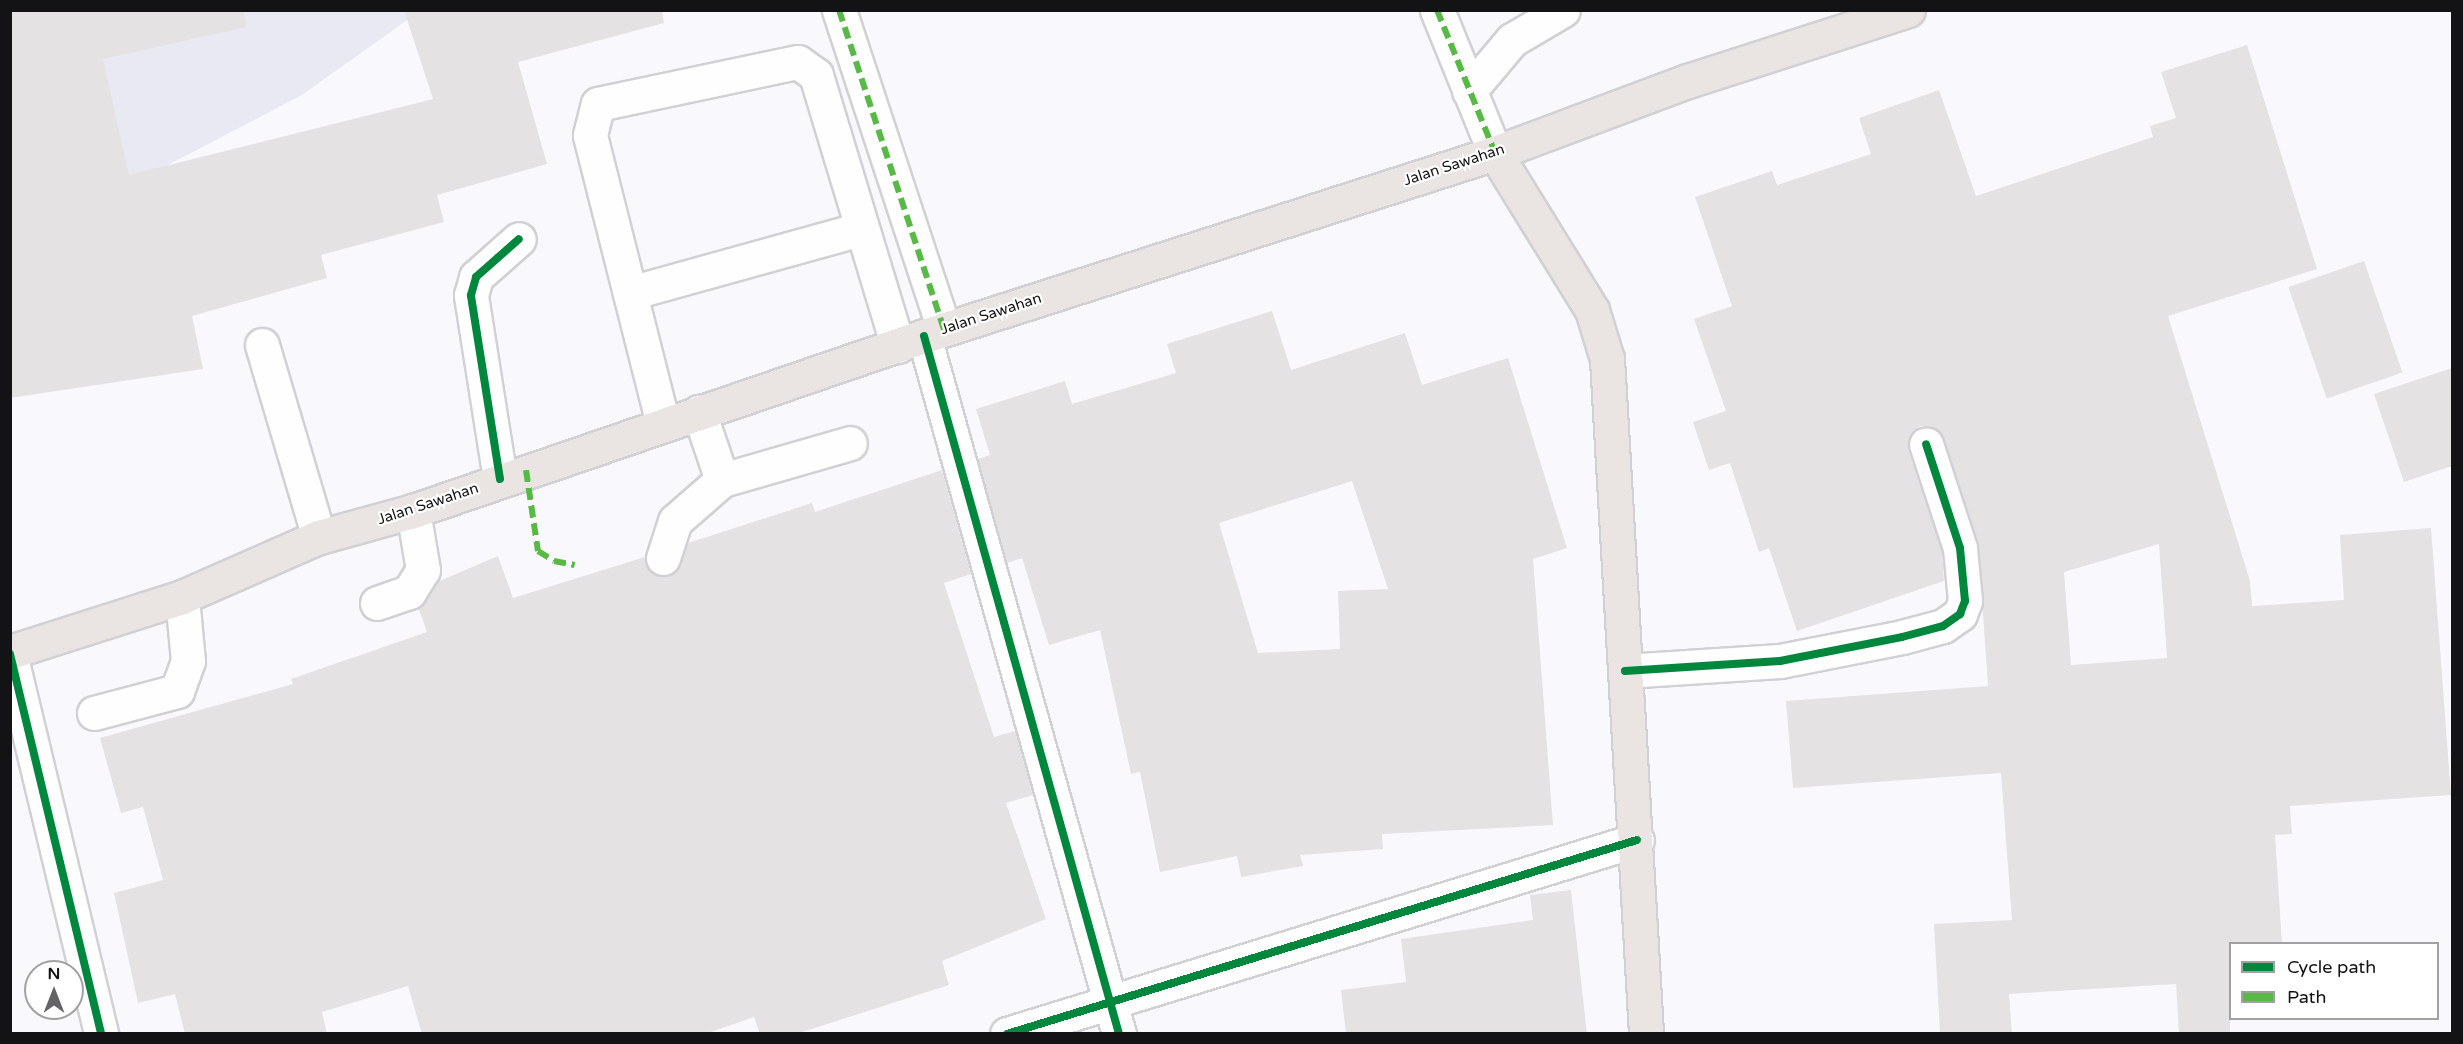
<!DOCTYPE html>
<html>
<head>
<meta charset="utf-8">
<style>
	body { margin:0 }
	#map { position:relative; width:2463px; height:1044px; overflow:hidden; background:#f9f9fd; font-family:"Varela Round",sans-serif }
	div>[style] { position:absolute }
	.built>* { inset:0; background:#e9e9f4 }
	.building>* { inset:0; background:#e4e2e3; transform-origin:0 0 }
	.roads { filter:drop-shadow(2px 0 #d1d1d5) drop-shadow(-2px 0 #d1d1d5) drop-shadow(0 2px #d1d1d5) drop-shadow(0 -2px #d1d1d5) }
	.minor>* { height:33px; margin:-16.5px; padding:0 16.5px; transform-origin:16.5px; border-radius:16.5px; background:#fefeff }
	.major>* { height:33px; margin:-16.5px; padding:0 16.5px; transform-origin:16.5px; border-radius:16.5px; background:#eae5e3 }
	.quiet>* { height:6px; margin-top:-3px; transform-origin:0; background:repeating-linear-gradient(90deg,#58b947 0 12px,transparent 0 18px) }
	.cycleway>* { height:8px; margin:-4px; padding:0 4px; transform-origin:4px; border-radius:4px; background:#00873e }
	span { translate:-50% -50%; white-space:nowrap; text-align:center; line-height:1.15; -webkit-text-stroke:4.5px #fff; paint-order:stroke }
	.street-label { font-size:15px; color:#131316 }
	.frame { position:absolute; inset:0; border:12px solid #131316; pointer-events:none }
	.legend { position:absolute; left:2229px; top:942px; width:210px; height:78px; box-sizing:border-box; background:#fff; border:2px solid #a1a1a2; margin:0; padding:8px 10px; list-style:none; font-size:18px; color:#131316 }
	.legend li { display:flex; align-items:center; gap:12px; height:30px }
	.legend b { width:30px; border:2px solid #a1a1a2 }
	.north { position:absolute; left:24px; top:960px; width:60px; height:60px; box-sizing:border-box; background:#fff; border:2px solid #a1a1a2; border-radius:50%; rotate:0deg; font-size:16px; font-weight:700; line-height:24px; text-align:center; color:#131316 }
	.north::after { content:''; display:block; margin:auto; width:21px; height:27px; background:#646467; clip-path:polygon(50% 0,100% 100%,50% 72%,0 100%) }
</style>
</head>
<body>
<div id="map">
	<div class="built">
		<i style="clip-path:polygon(11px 11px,420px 11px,302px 95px,168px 165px,11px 260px)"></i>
	</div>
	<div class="building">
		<i style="clip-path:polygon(10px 10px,244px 10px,246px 27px,103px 59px,129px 175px,433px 99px,404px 10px,662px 10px,664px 23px,518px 62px,547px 164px,437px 195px,444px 222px,321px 255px,327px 278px,192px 316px,203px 369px,10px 398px)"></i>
		<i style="clip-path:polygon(evenodd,2247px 45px,2317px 269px,2168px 316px,2250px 581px,2252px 606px,2344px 600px,2340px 535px,2431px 528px,2451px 795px,2290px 806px,2292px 834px,2275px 835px,2282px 944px,2230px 944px,2230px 1034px,2179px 1034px,2176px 984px,2009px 994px,2012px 1034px,1940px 1034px,1934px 924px,2012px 920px,2001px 773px,1793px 788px,1786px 701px,1988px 686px,1978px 542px,1944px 438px,1930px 426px,1920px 426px,1912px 432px,1908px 449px,1942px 552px,1944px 581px,1797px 631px,1769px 548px,1759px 552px,1730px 463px,1709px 470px,1693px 422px,1726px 411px,1694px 319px,1732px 306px,1695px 197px,1772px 171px,1777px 185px,1871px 154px,1859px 118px,1939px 90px,1976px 196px,2153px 137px,2150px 126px,2176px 118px,2161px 72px,2247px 45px,2159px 544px,2167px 658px,2071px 665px,2064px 572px,2159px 544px)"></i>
		<i style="left:2364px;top:261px;width:118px;height:80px;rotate:71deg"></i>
		<i style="clip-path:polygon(evenodd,1272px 311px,1291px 370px,1405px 333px,1422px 385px,1508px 358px,1567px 548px,1533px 559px,1553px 825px,1382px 834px,1383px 849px,1300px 855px,1303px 866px,1241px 877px,1237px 856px,1160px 872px,1140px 772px,1131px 774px,1100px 630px,1049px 645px,1022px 558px,1007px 563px,978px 459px,990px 455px,976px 409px,1065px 381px,1072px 404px,1176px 373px,1167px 344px,1272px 311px,1352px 481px,1388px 589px,1338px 591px,1340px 649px,1258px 653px,1219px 523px,1352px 481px)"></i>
		<i style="clip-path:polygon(2452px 368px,2452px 466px,2404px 482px,2374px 394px)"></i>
		<i style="clip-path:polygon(942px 470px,971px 574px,944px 583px,994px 737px,1015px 731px,1033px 795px,1006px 803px,1046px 919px,942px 961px,949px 985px,796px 1034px,760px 1034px,754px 1017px,705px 1034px,422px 1034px,408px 986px,322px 1012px,327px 1034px,185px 1034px,175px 994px,138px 1003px,114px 893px,163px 880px,143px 807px,121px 813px,100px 738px,293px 684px,291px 679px,427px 632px,418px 607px,437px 582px,498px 556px,513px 598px,645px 557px,650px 571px,666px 576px,681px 564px,688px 543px,812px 503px,815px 512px)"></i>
		<i style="clip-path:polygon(1571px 890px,1587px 1034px,1346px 1034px,1341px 990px,1406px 982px,1401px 939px,1533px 920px,1530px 895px)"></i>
	</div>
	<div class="roads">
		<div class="minor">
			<i style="left:839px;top:10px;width:336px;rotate:71.8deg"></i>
			<i style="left:1437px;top:10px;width:154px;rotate:67.9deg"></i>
			<i style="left:1469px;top:91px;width:67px;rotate:-49.9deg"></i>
			<i style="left:1512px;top:40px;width:59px;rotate:-30.5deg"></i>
			<i style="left:630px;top:293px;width:240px;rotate:-15.5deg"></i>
			<i style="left:924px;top:336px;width:725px;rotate:74.39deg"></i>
			<i style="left:262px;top:345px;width:200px;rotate:73.5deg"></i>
			<i style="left:663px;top:424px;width:298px;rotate:-104.2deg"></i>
			<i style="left:590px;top:135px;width:32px;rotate:-76deg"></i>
			<i style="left:598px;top:104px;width:204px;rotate:-11.9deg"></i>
			<i style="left:798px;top:62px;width:22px;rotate:36deg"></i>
			<i style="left:816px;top:75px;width:283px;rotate:73.2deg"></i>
			<i style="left:500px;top:479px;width:186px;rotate:-99deg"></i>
			<i style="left:471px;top:295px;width:19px;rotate:-74deg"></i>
			<i style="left:476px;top:277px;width:57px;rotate:-41.5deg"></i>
			<i style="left:722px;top:480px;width:133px;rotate:-16.1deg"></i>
			<i style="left:663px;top:558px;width:39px;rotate:-72deg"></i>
			<i style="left:675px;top:521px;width:62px;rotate:-41.1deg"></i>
			<i style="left:722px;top:480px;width:72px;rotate:-108.7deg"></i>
			<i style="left:377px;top:603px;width:34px;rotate:-19deg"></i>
			<i style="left:409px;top:592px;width:26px;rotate:-58deg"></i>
			<i style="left:423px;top:570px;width:60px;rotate:-99.6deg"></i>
			<i style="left:10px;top:654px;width:391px;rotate:76.5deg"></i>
			<i style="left:1625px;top:671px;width:155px;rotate:-3.7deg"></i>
			<i style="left:1780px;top:661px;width:124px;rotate:-11.1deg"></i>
			<i style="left:1902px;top:637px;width:42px;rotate:-15deg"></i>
			<i style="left:1943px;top:626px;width:21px;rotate:-35deg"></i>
			<i style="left:1960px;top:614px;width:14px;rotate:-69deg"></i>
			<i style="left:1965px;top:601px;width:53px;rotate:-95.4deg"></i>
			<i style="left:1960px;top:548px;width:109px;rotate:-108.1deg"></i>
			<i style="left:94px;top:713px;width:86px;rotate:-14.8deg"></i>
			<i style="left:177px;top:691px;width:32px;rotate:-70deg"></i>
			<i style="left:188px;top:661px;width:64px;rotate:-95.4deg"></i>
			<i style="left:1007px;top:1034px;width:659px;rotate:-17.12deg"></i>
		</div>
		<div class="major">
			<i style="left:1495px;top:153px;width:185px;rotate:58.3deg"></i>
			<i style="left:1592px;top:310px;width:51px;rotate:73deg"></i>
			<i style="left:1607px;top:359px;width:676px;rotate:86.69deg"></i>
			<i style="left:10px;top:652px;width:181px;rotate:-17.7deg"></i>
			<i style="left:182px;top:597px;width:150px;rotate:-23.7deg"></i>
			<i style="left:319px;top:537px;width:98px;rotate:-15.5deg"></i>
			<i style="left:413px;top:511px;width:540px;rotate:-18.9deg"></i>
			<i style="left:924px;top:336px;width:600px;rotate:-17.77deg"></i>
			<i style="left:1495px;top:153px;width:206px;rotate:-20.5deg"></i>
			<i style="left:1688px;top:81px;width:231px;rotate:-17.9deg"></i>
		</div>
	</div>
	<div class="quiet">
		<i style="left:839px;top:10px;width:336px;rotate:71.8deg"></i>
		<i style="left:1437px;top:10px;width:154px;rotate:67.9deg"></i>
		<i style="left:526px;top:470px;width:82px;rotate:81.6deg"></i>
		<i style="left:538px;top:551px;width:19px;rotate:32deg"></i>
		<i style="left:554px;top:561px;width:21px;rotate:11deg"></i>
	</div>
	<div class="cycleway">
		<i style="left:924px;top:336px;width:725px;rotate:74.39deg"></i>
		<i style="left:500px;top:479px;width:186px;rotate:-99deg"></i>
		<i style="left:471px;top:295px;width:19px;rotate:-74deg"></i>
		<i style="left:476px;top:277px;width:57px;rotate:-41.5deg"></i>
		<i style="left:10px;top:654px;width:391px;rotate:76.5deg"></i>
		<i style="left:1625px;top:671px;width:155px;rotate:-3.7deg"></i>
		<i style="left:1780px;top:661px;width:124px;rotate:-11.1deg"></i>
		<i style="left:1902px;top:637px;width:42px;rotate:-15deg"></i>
		<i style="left:1943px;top:626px;width:21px;rotate:-35deg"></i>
		<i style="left:1960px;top:614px;width:14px;rotate:-69deg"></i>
		<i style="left:1965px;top:601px;width:53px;rotate:-95.4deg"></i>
		<i style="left:1960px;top:548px;width:109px;rotate:-108.1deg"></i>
		<i style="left:1007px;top:1034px;width:659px;rotate:-17.12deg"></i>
	</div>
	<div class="street-label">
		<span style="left:1454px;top:165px;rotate:-18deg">Jalan Sawahan</span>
		<span style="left:991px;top:314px;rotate:-18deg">Jalan Sawahan</span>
		<span style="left:428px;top:504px;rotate:-18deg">Jalan Sawahan</span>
	</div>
	<div class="frame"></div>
	<ul class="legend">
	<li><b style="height:8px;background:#00873e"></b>Cycle path</li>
	<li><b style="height:8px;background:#58b947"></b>Path</li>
	</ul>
	<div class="north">N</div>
</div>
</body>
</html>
